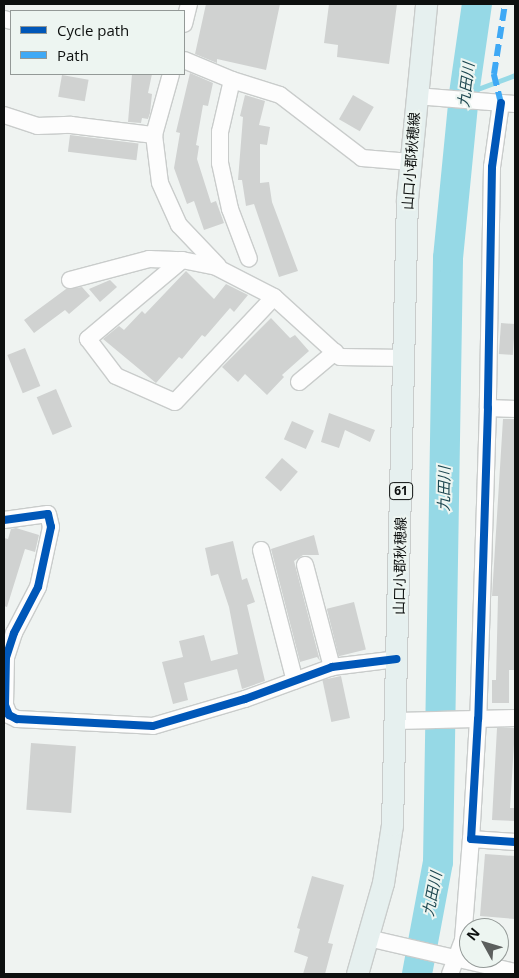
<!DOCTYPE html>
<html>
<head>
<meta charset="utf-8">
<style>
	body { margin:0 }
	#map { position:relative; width:519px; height:978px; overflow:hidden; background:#eff3f1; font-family:"Open Sans","Noto Sans JP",sans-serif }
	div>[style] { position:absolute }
	.stream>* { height:5px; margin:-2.5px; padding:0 2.5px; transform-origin:2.5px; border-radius:2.5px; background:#96d9e6 }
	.river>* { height:30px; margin:-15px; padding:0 15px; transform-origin:15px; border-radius:15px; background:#96d9e6 }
	.building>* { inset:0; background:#d0d2d1; transform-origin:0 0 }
	.roads { filter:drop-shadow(1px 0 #c9cccb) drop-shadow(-1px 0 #c9cccb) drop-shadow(0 1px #c9cccb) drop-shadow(0 -1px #c9cccb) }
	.minor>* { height:16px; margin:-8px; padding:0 8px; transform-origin:8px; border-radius:8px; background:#fdfdfd }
	.major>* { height:21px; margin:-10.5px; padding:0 10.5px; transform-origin:10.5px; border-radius:10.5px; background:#e6f0ef }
	.quiet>* { height:6px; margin-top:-3px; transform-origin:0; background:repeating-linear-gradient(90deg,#3fa9f5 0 12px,transparent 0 18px) }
	.cycleway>* { height:8px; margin:-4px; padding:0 4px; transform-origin:4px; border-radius:4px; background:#0057b8 }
	span { translate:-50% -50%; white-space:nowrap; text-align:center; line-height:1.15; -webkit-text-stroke:4px #edf5f1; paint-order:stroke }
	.shield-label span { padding:1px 4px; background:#edf5f1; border:1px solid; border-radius:4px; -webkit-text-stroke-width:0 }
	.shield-label { font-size:12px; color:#0d100f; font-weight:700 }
	.street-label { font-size:14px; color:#0d100f }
	.water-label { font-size:15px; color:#1d4750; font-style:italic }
	.frame { position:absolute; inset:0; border:5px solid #0d100f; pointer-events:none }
	.legend { position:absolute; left:10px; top:10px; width:175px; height:65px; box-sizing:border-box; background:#edf5f1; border:1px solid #939997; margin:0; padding:6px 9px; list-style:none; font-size:15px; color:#0d100f }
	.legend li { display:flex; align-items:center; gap:10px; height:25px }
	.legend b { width:25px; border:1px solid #939997 }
	.north { position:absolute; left:459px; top:918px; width:50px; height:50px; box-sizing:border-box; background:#edf5f1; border:1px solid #939997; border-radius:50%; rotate:309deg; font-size:14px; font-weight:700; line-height:20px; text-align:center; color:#0d100f }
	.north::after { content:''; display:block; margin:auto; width:18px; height:22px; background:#5c5f5e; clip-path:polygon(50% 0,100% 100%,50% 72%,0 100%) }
</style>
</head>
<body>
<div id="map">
	<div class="stream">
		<i style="left:464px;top:94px;width:54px;rotate:-20.4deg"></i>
	</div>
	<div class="river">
		<i style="left:417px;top:974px;width:114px;rotate:-79.4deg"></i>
		<i style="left:438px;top:862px;width:604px;rotate:-89.05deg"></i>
		<i style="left:448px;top:258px;width:165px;rotate:-84.4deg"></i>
		<i style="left:464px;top:94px;width:91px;rotate:-81.8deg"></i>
	</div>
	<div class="building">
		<i style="clip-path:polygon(206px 4px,280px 4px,266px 70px,217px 59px,217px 63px,195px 54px)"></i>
		<i style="clip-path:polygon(329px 4px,397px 4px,389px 64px,337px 57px,338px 45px,324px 43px)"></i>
		<i style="clip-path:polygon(190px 73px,213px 83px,208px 106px,203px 105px,196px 145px,199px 146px,197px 159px,211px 203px,216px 201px,224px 223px,204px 230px,194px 201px,187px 204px,174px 168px,180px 133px,176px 132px)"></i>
		<i style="clip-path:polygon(132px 74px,152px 74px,148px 93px,152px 94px,150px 113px,148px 119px,142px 118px,141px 123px,128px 122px)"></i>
		<i style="left:62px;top:75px;width:27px;height:22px;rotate:10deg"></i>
		<i style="clip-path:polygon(245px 95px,265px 101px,259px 125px,270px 127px,267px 145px,260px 144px,260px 183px,269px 182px,272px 202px,298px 271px,279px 277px,254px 204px,246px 206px,242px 180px,238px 180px,243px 117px,240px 116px)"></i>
		<i style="left:353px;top:95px;width:24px;height:28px;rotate:30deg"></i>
		<i style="left:70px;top:135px;width:69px;height:17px;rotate:7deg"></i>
		<i style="clip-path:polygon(186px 271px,214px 299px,226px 284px,248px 295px,234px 312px,230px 308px,205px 337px,202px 335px,182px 359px,179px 357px,156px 383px,103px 339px,119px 326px,124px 330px,142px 311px,145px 314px)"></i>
		<i style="clip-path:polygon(110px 280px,117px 287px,100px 302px,89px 289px)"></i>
		<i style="clip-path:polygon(82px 287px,90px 296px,69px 314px,65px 310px,34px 333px,24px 320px,66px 289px)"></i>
		<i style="clip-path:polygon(271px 318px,290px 338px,295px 335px,309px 351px,282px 375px,284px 377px,267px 395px,245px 374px,238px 382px,222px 367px)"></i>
		<i style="left:501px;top:323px;width:14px;height:31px;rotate:4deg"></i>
		<i style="left:25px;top:348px;width:41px;height:19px;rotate:68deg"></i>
		<i style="left:56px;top:389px;width:41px;height:21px;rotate:67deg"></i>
		<i style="clip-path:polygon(329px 413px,375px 430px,370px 442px,345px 430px,339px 448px,321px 442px)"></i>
		<i style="clip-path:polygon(503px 419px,515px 419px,515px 670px,509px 670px,509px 703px,492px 703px,492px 680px,496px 680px,498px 596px,492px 596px)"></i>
		<i style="left:292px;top:421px;width:24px;height:20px;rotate:24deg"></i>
		<i style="left:282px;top:458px;width:21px;height:26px;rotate:41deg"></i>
		<i style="clip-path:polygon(16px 528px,39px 535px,35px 552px,25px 549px,7px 607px,4px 606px,4px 538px,8px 539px,11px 529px)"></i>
		<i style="clip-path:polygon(314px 535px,319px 555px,303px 555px,294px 561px,320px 661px,317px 657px,300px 662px,271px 549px)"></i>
		<i style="clip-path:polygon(233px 541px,242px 580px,247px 578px,255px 602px,247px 605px,265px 681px,242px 689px,237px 669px,184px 683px,188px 700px,173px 704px,162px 662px,183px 657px,179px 641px,204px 635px,211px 661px,238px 654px,229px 607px,218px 574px,211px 576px,205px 548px)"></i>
		<i style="left:354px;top:602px;width:49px;height:28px;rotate:76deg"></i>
		<i style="left:341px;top:676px;width:43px;height:19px;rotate:78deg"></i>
		<i style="clip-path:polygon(497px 728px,515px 728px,510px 808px,515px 808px,515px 821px,492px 820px)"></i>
		<i style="left:31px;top:743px;width:45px;height:67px;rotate:4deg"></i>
		<i style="clip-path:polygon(485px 854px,515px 856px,515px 919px,480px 916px)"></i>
		<i style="clip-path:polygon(312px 876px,344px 885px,328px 943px,333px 944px,325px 974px,303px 974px,308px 957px,294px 952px,300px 929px,297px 928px)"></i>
	</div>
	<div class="roads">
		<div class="minor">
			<i style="left:4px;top:19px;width:7px;rotate:16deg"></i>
			<i style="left:184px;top:24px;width:21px;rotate:-76deg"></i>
			<i style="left:184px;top:60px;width:52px;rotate:22.6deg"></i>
			<i style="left:232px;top:80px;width:50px;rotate:17.4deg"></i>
			<i style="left:280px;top:95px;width:103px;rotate:37.5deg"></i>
			<i style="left:362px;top:158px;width:49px;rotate:4.7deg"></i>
			<i style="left:171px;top:74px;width:63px;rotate:105.6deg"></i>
			<i style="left:154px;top:135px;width:48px;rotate:82.9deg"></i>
			<i style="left:160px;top:183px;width:46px;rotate:65.7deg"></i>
			<i style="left:179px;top:225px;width:57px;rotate:46.4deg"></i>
			<i style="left:232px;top:80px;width:53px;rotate:103deg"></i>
			<i style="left:220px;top:132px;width:31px;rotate:90deg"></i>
			<i style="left:220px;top:163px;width:47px;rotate:77.7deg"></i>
			<i style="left:230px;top:209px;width:53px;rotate:69.2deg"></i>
			<i style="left:416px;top:96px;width:99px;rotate:4.6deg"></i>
			<i style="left:501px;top:103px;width:65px;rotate:98deg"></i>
			<i style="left:492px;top:167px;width:241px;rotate:91deg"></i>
			<i style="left:488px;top:408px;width:311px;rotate:91.8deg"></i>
			<i style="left:478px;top:719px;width:120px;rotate:93.3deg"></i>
			<i style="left:471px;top:839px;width:44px;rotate:3.9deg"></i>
			<i style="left:4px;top:115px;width:35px;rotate:18deg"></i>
			<i style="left:37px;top:126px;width:34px;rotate:-2deg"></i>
			<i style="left:71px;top:125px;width:84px;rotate:6.9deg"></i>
			<i style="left:182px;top:260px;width:123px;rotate:140deg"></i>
			<i style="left:88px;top:339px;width:46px;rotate:52.9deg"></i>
			<i style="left:116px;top:376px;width:64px;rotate:23.8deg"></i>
			<i style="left:175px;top:402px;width:144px;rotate:-46.7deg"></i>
			<i style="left:70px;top:280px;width:82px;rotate:-14.9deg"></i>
			<i style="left:149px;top:259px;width:33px;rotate:2deg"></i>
			<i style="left:182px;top:260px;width:33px;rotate:11deg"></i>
			<i style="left:214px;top:266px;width:68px;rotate:27.3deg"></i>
			<i style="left:274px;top:297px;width:89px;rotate:42.3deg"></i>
			<i style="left:340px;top:357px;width:64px;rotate:0.9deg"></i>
			<i style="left:299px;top:382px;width:47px;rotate:-39.8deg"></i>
			<i style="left:488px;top:408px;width:27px;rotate:2deg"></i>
			<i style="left:4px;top:520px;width:44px;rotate:-7.8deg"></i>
			<i style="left:48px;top:514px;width:13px;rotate:77deg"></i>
			<i style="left:51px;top:527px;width:61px;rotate:102.2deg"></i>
			<i style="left:38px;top:587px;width:52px;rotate:117.6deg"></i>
			<i style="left:14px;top:633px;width:25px;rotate:108deg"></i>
			<i style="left:6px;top:657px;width:48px;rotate:91.2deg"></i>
			<i style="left:5px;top:705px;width:11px;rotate:68deg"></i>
			<i style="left:9px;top:715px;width:9px;rotate:27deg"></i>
			<i style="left:17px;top:719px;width:136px;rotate:2.9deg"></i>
			<i style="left:153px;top:726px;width:96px;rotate:-16.4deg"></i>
			<i style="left:245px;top:699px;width:93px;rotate:-20.2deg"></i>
			<i style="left:332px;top:667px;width:65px;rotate:-7deg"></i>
			<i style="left:261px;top:550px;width:135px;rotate:75.5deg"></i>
			<i style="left:305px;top:565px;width:106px;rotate:75.2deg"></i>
			<i style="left:397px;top:721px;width:118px;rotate:-1.5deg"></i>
			<i style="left:368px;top:938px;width:151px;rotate:13deg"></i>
			<i style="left:450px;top:974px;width:36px;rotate:-69deg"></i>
			<i style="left:463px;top:940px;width:101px;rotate:-85.5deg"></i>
		</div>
		<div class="major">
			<i style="left:357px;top:974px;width:95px;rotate:-74.1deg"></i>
			<i style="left:383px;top:883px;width:59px;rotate:-81.2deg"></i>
			<i style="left:392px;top:825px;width:626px;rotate:-88.63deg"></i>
			<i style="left:407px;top:199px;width:196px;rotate:-84.4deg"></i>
		</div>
	</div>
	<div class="quiet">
		<i style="left:501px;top:103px;width:30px;rotate:-104deg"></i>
		<i style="left:494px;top:74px;width:71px;rotate:-81.1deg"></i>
	</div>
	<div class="cycleway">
		<i style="left:501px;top:103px;width:65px;rotate:98deg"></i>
		<i style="left:492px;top:167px;width:241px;rotate:91deg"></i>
		<i style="left:488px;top:408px;width:311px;rotate:91.8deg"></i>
		<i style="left:478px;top:719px;width:120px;rotate:93.3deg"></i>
		<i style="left:471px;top:839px;width:44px;rotate:3.9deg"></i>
		<i style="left:4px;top:520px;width:44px;rotate:-7.8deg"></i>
		<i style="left:48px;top:514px;width:13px;rotate:77deg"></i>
		<i style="left:51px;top:527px;width:61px;rotate:102.2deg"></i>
		<i style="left:38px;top:587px;width:52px;rotate:117.6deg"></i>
		<i style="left:14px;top:633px;width:25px;rotate:108deg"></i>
		<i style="left:6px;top:657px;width:48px;rotate:91.2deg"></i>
		<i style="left:5px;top:705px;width:11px;rotate:68deg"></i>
		<i style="left:9px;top:715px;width:9px;rotate:27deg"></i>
		<i style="left:17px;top:719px;width:136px;rotate:2.9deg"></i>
		<i style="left:153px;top:726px;width:96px;rotate:-16.4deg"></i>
		<i style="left:245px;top:699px;width:93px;rotate:-20.2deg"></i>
		<i style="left:332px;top:667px;width:65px;rotate:-7deg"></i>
	</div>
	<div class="shield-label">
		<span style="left:401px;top:491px">61</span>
	</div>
	<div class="street-label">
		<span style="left:411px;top:161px;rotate:-86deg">山口小郡秋穂線</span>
		<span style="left:400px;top:566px;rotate:-89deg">山口小郡秋穂線</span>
	</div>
	<div class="water-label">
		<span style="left:466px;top:85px;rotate:-83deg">九田川</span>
		<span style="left:444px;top:489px;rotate:-89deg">九田川</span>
		<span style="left:432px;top:894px;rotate:-79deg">九田川</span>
	</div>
	<div class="frame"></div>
	<ul class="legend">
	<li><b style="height:6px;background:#0057b8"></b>Cycle path</li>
	<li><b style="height:6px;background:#3fa9f5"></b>Path</li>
	</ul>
	<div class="north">N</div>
</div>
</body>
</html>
